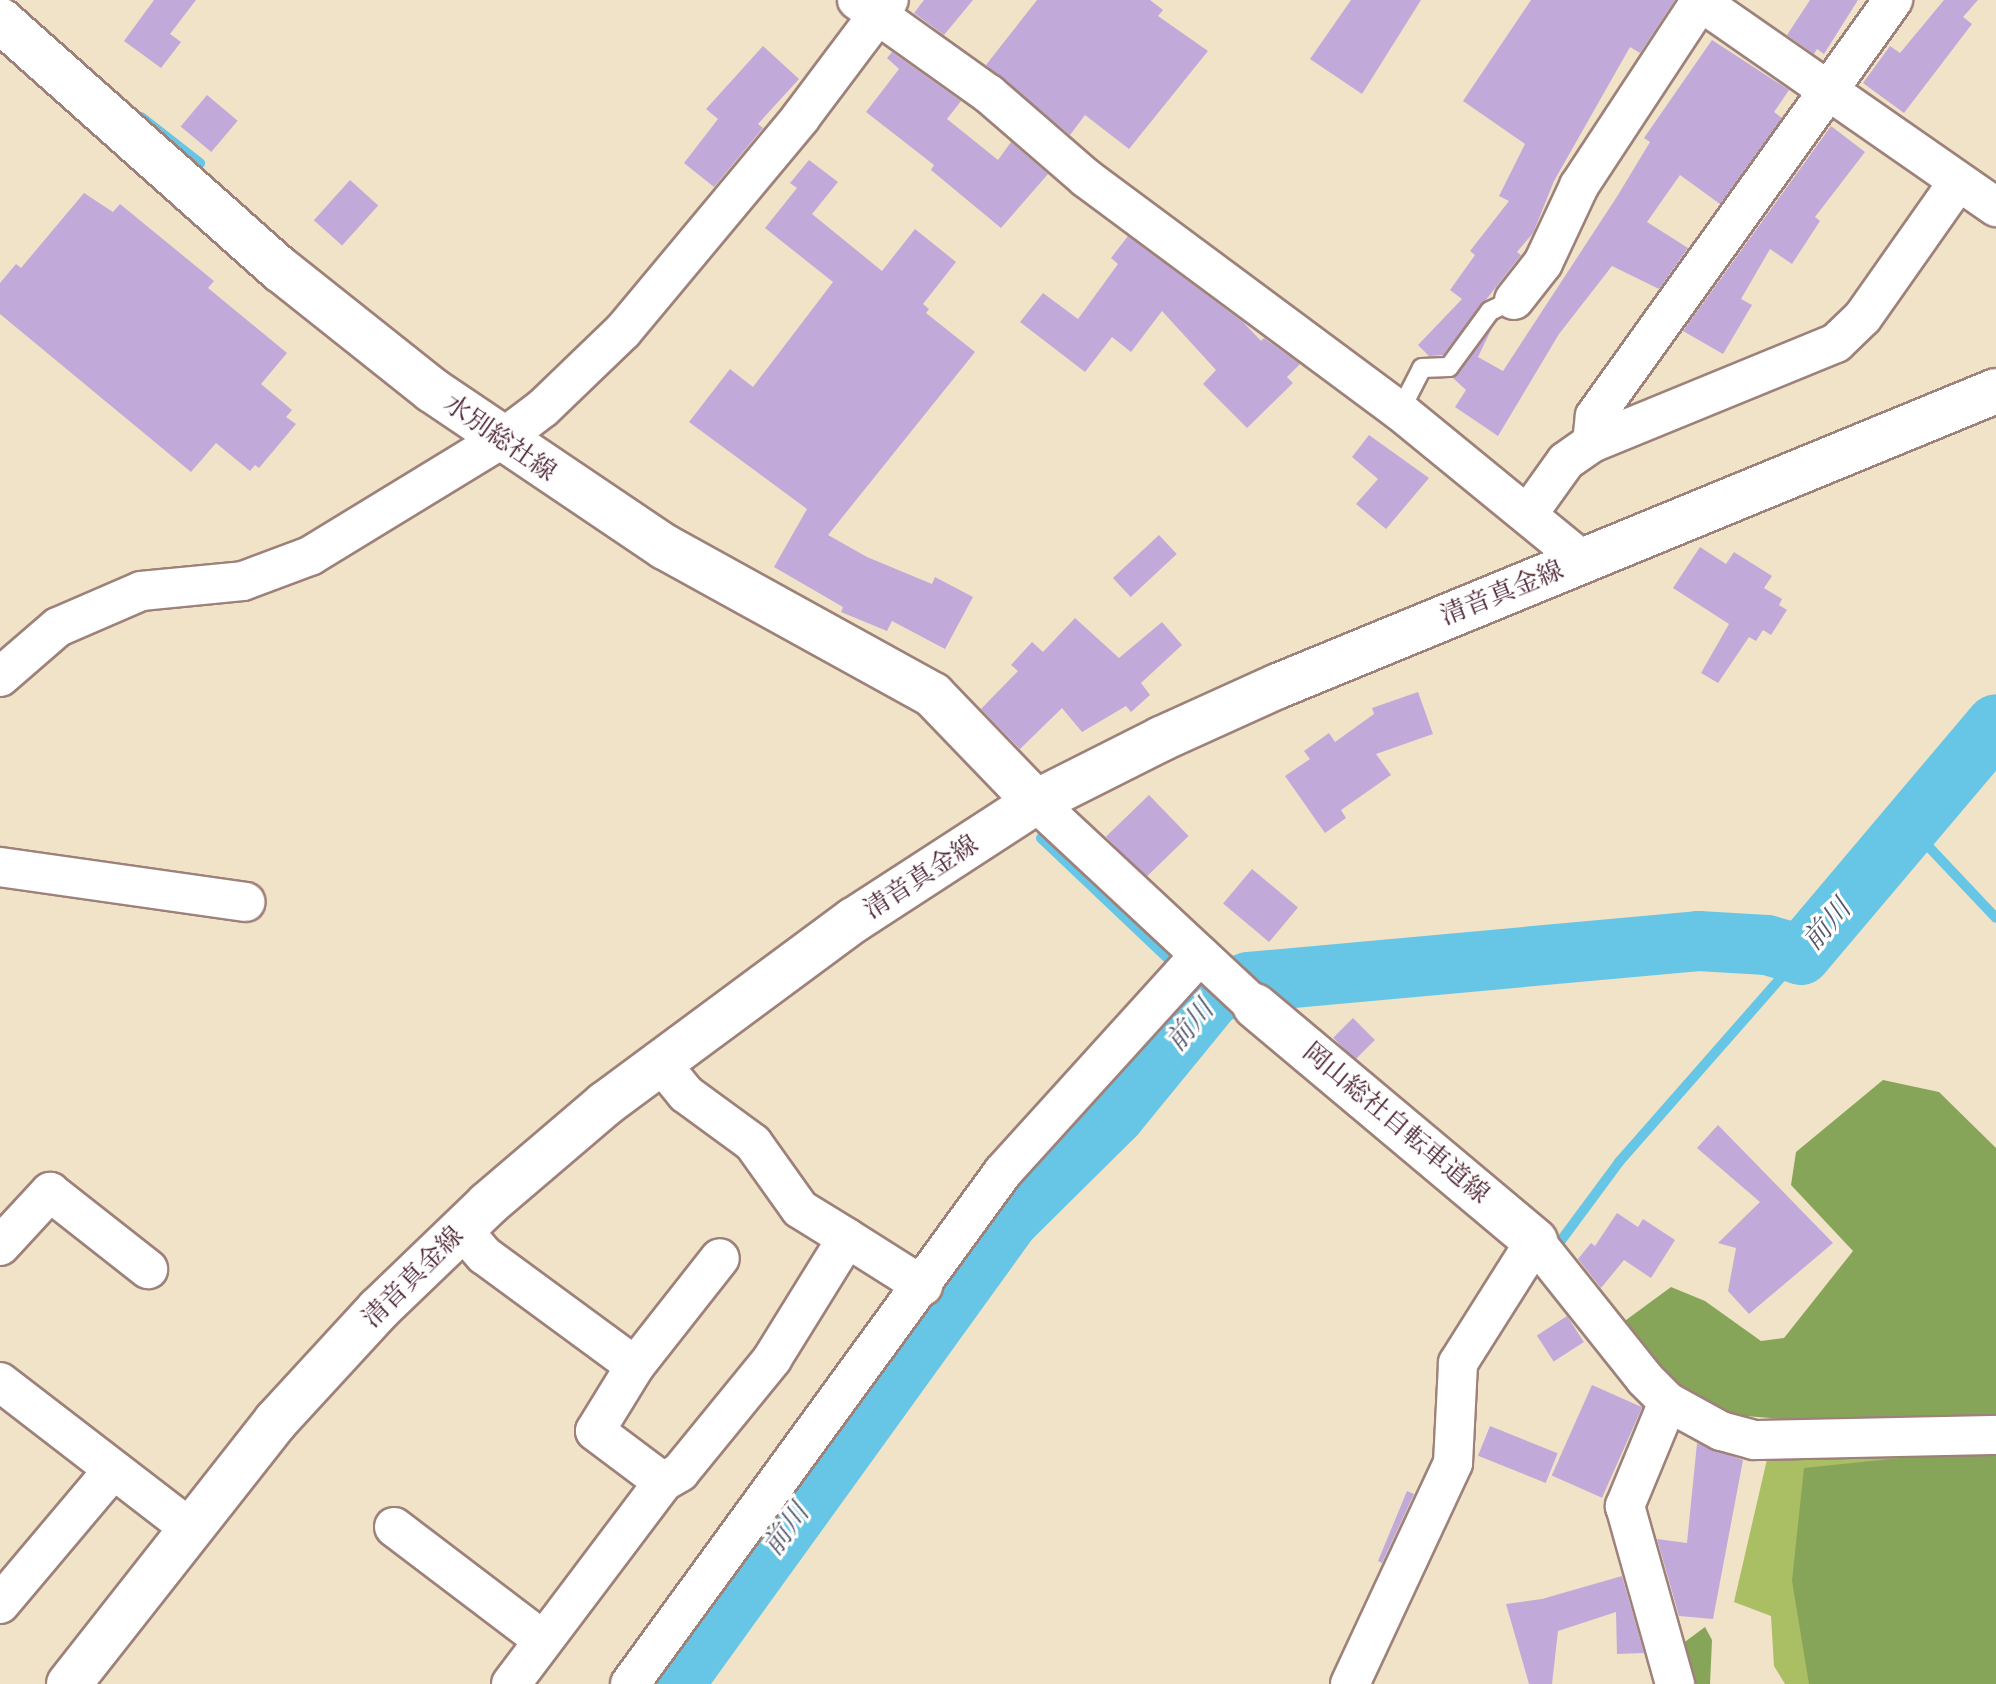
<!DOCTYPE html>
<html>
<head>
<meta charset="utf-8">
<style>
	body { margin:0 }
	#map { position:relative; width:1996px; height:1684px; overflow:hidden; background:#f1e3c8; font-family:"Libre Caslon Text","Noto Serif JP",serif }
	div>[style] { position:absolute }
	.green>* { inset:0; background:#aabe63 }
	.forest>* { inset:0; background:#87a559 }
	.stream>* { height:10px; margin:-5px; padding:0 5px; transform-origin:5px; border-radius:5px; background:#67c6e5 }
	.river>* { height:60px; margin:-30px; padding:0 30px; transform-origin:30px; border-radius:30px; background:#67c6e5 }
	.building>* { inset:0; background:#c1aada; transform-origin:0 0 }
	.roads { filter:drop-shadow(2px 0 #9e817a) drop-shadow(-2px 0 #9e817a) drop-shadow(0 2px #9e817a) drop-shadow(0 -2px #9e817a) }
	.service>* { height:18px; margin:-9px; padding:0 9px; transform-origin:9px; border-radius:9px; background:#fff }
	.minor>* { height:38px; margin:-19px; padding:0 19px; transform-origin:19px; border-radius:19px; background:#fff }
	.secondary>* { height:44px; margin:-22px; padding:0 22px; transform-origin:22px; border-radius:22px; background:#fff }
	span { translate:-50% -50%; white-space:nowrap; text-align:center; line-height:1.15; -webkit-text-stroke:6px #fff; paint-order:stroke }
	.street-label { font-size:26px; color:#4a1f2b }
	.water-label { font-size:28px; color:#54596c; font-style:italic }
</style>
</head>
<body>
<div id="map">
	<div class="green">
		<i style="clip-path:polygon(1996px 1444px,1996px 1684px,1785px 1684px,1774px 1666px,1771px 1616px,1734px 1602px,1768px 1455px)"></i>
	</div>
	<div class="forest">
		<i style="clip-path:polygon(1883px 1080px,1939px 1092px,1996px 1148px,1996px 1421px,1901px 1428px,1719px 1414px,1685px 1393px,1618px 1326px,1671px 1287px,1705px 1301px,1761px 1341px,1784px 1338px,1853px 1251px,1791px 1185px,1796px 1152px)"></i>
		<i style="clip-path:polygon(1996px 1448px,1996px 1684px,1809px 1684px,1792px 1581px,1804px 1468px)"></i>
		<i style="clip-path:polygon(1705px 1627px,1712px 1640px,1710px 1684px,1690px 1684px,1682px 1644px)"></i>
	</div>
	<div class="stream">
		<i style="left:141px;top:117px;width:75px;rotate:37.9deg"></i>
		<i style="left:1910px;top:827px;width:125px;rotate:46.6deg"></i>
		<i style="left:1041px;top:838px;width:209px;rotate:43.5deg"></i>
		<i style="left:1193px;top:982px;width:26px;rotate:62deg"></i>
		<i style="left:1554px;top:1250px;width:109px;rotate:-53.5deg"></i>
		<i style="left:1619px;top:1162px;width:276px;rotate:-48.7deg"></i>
	</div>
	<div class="river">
		<i style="left:674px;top:1684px;width:572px;rotate:-54.17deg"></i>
		<i style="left:1009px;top:1220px;width:149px;rotate:-44.7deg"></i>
		<i style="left:1115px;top:1115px;width:156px;rotate:-50.7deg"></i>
		<i style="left:1214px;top:994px;width:37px;rotate:-19deg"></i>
		<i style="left:1249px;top:982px;width:451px;rotate:-5.2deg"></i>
		<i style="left:1698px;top:941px;width:69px;rotate:3.3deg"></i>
		<i style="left:1767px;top:945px;width:35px;rotate:16deg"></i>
		<i style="left:1801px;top:955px;width:302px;rotate:-49.8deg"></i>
	</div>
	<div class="building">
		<i style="clip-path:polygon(154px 0,196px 0,170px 34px,181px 42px,161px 68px,124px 41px)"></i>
		<i style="clip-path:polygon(924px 0,973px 0,944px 35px,914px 13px)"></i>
		<i style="clip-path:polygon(1037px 0,1150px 0,1163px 10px,1158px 16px,1208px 51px,1129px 149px,1085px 115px,1070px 135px,986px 65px)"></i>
		<i style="clip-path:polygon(1351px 0,1421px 0,1362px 94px,1310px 59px)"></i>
		<i style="clip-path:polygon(1531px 0,1675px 0,1640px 53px,1630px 47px,1554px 181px,1533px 233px,1517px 252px,1521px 255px,1443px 355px,1429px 356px,1418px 345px,1462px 299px,1450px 290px,1475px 255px,1470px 251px,1509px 201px,1499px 196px,1525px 144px,1463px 101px)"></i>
		<i style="clip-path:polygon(1810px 0,1858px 0,1824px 54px,1817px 49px,1814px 54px,1787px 35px)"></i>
		<i style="clip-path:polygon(1944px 0,1978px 0,1963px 17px,1972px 24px,1904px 113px,1863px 83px,1890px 46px,1900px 53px)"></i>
		<i style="clip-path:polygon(1712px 40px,1789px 90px,1774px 112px,1782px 118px,1720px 204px,1680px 175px,1647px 222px,1688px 248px,1659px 289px,1612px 266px,1559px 334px,1498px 436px,1455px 407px,1466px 390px,1453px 378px,1492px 328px,1478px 357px,1503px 371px,1618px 195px,1650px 142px,1644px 138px)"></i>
		<i style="clip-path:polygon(763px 46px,799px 79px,758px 124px,763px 128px,714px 187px,684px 163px,718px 119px,706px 109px)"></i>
		<i style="clip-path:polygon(892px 52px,961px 101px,947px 119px,998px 160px,1011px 142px,1048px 174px,1001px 228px,931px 170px,934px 165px,866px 112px,899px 69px,887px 58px)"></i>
		<i style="left:207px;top:95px;width:40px;height:41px;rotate:40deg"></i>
		<i style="clip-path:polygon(1831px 126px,1865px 152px,1815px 217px,1820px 221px,1792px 264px,1770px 249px,1741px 299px,1752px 305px,1723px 354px,1683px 331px)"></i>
		<i style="clip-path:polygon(809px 160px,838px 182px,812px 214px,882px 271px,915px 229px,956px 262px,923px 304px,929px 309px,926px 313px,975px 352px,828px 535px,867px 557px,932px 584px,935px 577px,973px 597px,945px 649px,892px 621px,887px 631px,841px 612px,843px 607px,774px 567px,807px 509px,689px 422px,730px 369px,753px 387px,833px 282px,765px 228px,797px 188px,790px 183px)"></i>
		<i style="left:350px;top:180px;width:38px;height:54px;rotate:42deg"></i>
		<i style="clip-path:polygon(84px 193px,113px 212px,120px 204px,214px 281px,208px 288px,287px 353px,261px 384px,292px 410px,286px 417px,296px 424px,259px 468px,255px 465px,250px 471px,216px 443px,191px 472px,0 314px,0 283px,16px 264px,21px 268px)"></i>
		<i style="clip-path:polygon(1128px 236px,1243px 322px,1261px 341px,1264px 338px,1300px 364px,1287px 377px,1293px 383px,1247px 428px,1203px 384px,1216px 370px,1162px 311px,1131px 352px,1112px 337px,1085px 372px,1020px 322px,1043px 293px,1078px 319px,1118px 264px,1111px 258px)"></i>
		<i style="clip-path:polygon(1369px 435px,1429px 478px,1386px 529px,1356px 504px,1378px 479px,1352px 457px)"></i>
		<i style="left:1159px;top:535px;width:26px;height:63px;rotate:47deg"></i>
		<i style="clip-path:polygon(1700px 547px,1726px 564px,1734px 552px,1772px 576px,1764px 588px,1782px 599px,1779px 605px,1787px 610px,1771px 635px,1763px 630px,1756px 641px,1749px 637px,1718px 683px,1701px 673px,1729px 624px,1673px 588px)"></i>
		<i style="clip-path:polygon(1075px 618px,1119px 658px,1162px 622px,1182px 645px,1141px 683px,1150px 695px,1131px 712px,1126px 706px,1082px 732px,1062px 708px,1020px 749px,981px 709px,1018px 671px,1011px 665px,1032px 642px,1043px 652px)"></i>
		<i style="clip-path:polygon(1418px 692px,1433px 734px,1376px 754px,1391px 775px,1341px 810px,1346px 818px,1325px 833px,1285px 776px,1310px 759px,1304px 751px,1329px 733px,1335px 742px,1374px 714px,1372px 708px)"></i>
		<i style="left:1149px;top:795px;width:57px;height:60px;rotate:46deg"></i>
		<i style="left:1252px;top:869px;width:60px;height:45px;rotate:40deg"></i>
		<i style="left:1353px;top:1018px;width:31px;height:28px;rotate:45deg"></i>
		<i style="clip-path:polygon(1718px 1125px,1833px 1243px,1749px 1314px,1728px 1291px,1736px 1248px,1718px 1243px,1760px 1202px,1697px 1148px)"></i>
		<i style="clip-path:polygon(1617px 1213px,1638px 1227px,1643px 1219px,1675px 1240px,1651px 1278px,1624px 1260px,1601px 1288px,1578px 1259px,1591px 1243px,1595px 1246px)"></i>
		<i style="left:1567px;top:1316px;width:31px;height:36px;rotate:57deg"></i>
		<i style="left:1592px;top:1385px;width:55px;height:99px;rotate:24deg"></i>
		<i style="left:1490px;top:1426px;width:73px;height:32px;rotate:22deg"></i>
		<i style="clip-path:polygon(1697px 1443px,1743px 1460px,1713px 1619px,1679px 1616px,1657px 1539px,1687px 1543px)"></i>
		<i style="clip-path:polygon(1407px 1491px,1414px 1494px,1382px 1563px,1378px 1561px)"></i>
		<i style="clip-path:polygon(1622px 1576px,1644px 1653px,1617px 1654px,1616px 1612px,1558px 1631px,1552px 1684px,1529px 1684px,1506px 1604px,1542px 1599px)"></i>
	</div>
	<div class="roads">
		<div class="service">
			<i style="left:1400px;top:411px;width:48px;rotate:-62.9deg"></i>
			<i style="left:1422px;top:368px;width:27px;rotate:-2deg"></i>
			<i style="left:1449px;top:367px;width:69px;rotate:-53.8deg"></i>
			<i style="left:1490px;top:311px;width:26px;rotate:-25deg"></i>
		</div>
		<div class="minor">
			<i style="left:857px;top:0;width:162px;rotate:35.5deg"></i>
			<i style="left:989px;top:94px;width:128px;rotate:40.9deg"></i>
			<i style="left:1086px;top:178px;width:391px;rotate:36.6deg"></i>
			<i style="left:1400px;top:411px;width:235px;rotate:39.3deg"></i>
			<i style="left:1698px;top:0;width:363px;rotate:34.8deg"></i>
			<i style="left:1514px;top:300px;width:47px;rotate:-51.9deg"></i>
			<i style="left:1543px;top:263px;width:85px;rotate:-64.9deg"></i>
			<i style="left:1579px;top:186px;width:220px;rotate:-56.7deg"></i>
			<i style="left:1592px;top:443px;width:264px;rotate:-22.3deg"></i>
			<i style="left:1836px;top:343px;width:37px;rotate:-44deg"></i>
			<i style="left:1863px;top:317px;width:165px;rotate:-54.9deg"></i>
			<i style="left:1528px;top:514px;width:65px;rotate:-54.4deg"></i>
			<i style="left:1566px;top:461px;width:32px;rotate:-35deg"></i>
			<i style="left:1592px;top:443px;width:27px;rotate:-84deg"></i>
			<i style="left:1595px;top:416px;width:512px;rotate:-54.38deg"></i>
			<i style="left:0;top:677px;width:77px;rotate:-40.8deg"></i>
			<i style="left:58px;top:627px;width:90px;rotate:-23.4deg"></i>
			<i style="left:141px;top:591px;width:102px;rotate:-5.6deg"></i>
			<i style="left:243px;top:581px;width:72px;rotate:-20.5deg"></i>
			<i style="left:310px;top:556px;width:225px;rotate:-31.4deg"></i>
			<i style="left:502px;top:439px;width:51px;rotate:-37.1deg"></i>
			<i style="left:543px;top:408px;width:111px;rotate:-43.9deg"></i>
			<i style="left:623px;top:331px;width:278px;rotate:-50.2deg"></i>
			<i style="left:801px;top:117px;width:146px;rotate:-53.1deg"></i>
			<i style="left:1036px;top:802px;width:299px;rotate:43deg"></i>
			<i style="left:0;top:867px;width:248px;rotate:8.1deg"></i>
			<i style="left:462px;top:1229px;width:34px;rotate:50deg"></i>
			<i style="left:484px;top:1255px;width:187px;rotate:36.3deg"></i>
			<i style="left:635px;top:1366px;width:76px;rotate:121.6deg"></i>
			<i style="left:595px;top:1431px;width:85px;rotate:36.9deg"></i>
			<i style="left:847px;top:1238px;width:90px;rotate:32.3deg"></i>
			<i style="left:1535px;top:1241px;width:176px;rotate:51.4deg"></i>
			<i style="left:1645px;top:1379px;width:33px;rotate:45deg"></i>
			<i style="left:1668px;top:1402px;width:60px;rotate:28.7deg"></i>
			<i style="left:1721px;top:1431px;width:34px;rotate:15deg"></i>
			<i style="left:1754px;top:1440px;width:242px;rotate:-1.2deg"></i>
			<i style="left:0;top:1246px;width:74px;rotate:-47.2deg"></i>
			<i style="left:50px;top:1192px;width:125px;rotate:38.2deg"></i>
			<i style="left:635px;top:1366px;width:137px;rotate:-51.8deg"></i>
			<i style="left:0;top:1382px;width:237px;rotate:37.6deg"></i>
			<i style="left:1668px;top:1402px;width:113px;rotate:112.5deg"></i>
			<i style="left:1625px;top:1506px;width:185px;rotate:74.3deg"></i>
			<i style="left:394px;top:1527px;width:187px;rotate:37.2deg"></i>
			<i style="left:0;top:1604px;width:175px;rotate:-49.9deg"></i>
			<i style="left:511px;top:1684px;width:253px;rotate:-53deg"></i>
			<i style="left:663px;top:1482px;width:20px;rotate:-30deg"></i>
			<i style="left:680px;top:1472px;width:146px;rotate:-50.8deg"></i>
			<i style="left:772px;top:1359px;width:142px;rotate:-58.2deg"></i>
			<i style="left:847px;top:1238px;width:55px;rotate:-148.3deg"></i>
			<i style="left:800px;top:1209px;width:81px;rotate:-125.5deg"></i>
			<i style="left:753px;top:1143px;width:83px;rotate:-143.8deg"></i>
			<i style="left:686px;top:1094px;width:43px;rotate:-129.3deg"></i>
			<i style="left:630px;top:1684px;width:633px;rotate:-53.93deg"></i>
			<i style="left:1003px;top:1172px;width:293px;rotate:-47.8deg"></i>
			<i style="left:1350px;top:1684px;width:244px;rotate:-65deg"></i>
			<i style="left:1453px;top:1463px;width:100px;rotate:-87.1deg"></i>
			<i style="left:1458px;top:1363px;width:144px;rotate:-57.7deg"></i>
		</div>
		<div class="secondary">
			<i style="left:0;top:20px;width:376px;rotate:41.7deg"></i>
			<i style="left:281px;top:270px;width:193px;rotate:38.5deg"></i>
			<i style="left:432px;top:390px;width:281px;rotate:34deg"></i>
			<i style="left:665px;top:547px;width:306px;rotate:28.9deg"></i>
			<i style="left:933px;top:695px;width:149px;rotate:46.1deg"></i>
			<i style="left:1255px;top:1006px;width:366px;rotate:40deg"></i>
			<i style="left:69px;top:1684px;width:335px;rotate:-51.8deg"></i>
			<i style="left:276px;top:1421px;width:152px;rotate:-47.4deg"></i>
			<i style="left:379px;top:1309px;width:151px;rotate:-43.9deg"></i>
			<i style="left:488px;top:1204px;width:154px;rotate:-40.5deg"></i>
			<i style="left:605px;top:1104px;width:310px;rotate:-36.5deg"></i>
			<i style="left:854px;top:920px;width:217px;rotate:-33deg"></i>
			<i style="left:1036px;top:802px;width:140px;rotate:-26.7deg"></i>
			<i style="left:1161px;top:739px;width:128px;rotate:-24.4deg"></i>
			<i style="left:1278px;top:686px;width:776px;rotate:-22.34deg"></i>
		</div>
	</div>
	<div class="street-label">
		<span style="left:500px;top:438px;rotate:35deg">水別総社線</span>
		<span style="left:1502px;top:593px;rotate:-22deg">清音真金線</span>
		<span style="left:921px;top:877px;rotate:-33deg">清音真金線</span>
		<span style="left:1396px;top:1123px;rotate:40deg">岡山総社自転車道線</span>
		<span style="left:413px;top:1277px;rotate:-45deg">清音真金線</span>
	</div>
	<div class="water-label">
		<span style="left:1826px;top:924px;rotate:-49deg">前川</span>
		<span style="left:1189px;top:1025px;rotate:-50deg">前川</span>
		<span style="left:785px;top:1529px;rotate:-54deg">前川</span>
	</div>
</div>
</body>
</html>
